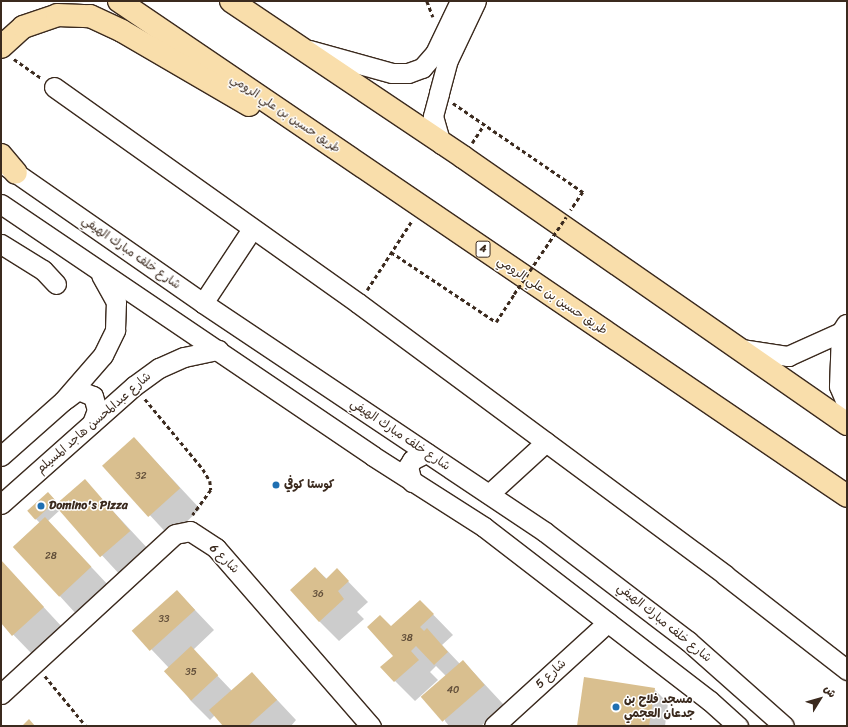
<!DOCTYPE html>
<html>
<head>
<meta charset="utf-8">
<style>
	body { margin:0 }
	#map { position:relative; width:848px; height:727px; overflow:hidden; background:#fff; font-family:Sriracha,"Playpen Sans Arabic",sans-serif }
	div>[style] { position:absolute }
	.shadow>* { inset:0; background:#0003; transform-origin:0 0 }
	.building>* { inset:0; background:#d9bf8f; transform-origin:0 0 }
	.path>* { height:2.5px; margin-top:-1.25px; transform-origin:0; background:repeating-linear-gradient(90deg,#3b2a1e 0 4px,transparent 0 7px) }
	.roads { filter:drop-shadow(1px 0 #3b2a1e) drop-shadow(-1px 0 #3b2a1e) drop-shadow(0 1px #3b2a1e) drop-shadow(0 -1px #3b2a1e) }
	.minor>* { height:19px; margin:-9.5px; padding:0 9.5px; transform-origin:9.5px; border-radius:9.5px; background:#fff }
	.highway>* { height:22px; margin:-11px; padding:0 11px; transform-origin:11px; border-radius:11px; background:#f9deab }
	.path-bridge>* { height:2.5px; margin-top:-1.25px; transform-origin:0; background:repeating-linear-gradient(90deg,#3b2a1e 0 4px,transparent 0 7px) }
	.dots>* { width:11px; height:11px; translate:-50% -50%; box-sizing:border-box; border:2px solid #fff; border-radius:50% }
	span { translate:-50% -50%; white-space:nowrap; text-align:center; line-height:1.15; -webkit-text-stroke:3px #fff; paint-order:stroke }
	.number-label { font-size:10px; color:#624f3a }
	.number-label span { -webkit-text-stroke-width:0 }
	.shield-label span { padding:1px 3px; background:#fff; border:1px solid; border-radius:3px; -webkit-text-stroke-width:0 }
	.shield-label { font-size:11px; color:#3b2a1e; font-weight:700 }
	.street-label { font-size:12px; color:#3b2a1e }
	.poi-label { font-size:12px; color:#3b2a1e; font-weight:700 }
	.left { translate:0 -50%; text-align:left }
	.frame { position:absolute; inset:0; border:2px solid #3b2a1e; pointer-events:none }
	.north { position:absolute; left:800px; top:679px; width:40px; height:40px; -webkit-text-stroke:3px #fff; paint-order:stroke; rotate:53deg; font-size:11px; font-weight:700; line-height:16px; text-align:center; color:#3b2a1e }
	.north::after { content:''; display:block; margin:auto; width:14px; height:18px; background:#3b2a1e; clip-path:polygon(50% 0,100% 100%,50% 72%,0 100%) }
</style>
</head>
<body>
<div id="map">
	<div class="shadow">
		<i style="left:134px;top:438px;width:97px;height:41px;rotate:47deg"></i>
		<i style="clip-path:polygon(85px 481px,150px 551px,122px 577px,60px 510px,48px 521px,110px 587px,78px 616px,14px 546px,40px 523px,28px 511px,48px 493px,59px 504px)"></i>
		<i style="clip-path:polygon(1px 561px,63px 628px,33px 655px,1px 622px)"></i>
		<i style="clip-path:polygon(315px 568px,327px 579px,337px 570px,368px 602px,357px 612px,364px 619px,339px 641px,319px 621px)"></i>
		<i style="clip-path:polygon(177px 591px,214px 630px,193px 650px,232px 691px,252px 673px,296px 720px,291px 726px,225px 726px,215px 715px,210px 720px,190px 700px,169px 668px,134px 631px)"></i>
		<i style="clip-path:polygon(420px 601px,453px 635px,442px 645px,460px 664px,463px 661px,504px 705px,481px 726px,449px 726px,445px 721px,446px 676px,436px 666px,430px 672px,438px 680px,415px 701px,395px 681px,391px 627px)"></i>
		<i style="clip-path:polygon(654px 689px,668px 703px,665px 726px,578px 726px)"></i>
	</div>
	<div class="building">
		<i style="left:134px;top:437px;width:69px;height:43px;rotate:48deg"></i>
		<i style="left:85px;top:479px;width:69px;height:40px;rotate:49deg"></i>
		<i style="left:48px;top:492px;width:12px;height:28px;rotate:48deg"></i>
		<i style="left:45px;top:517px;width:68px;height:44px;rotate:47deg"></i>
		<i style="clip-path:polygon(1px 560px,44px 607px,12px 636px,1px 623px)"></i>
		<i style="clip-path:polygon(315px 567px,326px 579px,337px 568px,349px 581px,338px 591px,344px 599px,319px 622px,290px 590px)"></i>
		<i style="left:177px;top:590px;width:27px;height:61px;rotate:48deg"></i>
		<i style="clip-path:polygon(420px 600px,434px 614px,420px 627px,424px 631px,427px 628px,448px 652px,434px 665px,416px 646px,411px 651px,419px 660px,394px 682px,380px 667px,393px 656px,367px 627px,380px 615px,391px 626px)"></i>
		<i style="left:191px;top:646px;width:40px;height:37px;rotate:47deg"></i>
		<i style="left:463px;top:660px;width:33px;height:56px;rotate:49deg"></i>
		<i style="clip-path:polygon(252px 672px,277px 700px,248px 726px,223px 726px,209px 710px)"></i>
		<i style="clip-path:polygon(584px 677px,655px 688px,649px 726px,577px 726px)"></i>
		<i style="clip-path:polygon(29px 719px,35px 726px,22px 726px)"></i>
	</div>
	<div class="path">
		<i style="left:427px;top:1px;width:17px;rotate:69deg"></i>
		<i style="left:14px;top:59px;width:33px;rotate:35deg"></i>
		<i style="left:453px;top:103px;width:158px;rotate:34.4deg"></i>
		<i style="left:583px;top:192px;width:22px;rotate:124deg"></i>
		<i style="left:472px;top:143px;width:20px;rotate:-57deg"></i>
		<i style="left:391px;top:252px;width:126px;rotate:33.7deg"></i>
		<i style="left:496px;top:322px;width:33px;rotate:-57deg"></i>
		<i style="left:367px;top:290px;width:81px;rotate:-57.1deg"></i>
		<i style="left:145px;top:399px;width:91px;rotate:50.4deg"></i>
		<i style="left:203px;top:469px;width:14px;rotate:60deg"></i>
		<i style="left:210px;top:481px;width:9px;rotate:84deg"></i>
		<i style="left:211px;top:490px;width:31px;rotate:126deg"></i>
		<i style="left:45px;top:676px;width:65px;rotate:50.6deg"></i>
	</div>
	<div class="roads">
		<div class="minor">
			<i style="left:309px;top:50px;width:86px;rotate:15.5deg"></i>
			<i style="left:392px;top:73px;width:16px"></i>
			<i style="left:408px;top:73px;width:15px;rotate:-20deg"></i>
			<i style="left:422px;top:68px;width:20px;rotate:-49deg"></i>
			<i style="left:435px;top:53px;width:58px;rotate:-64.3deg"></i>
			<i style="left:54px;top:87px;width:373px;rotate:35.4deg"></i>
			<i style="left:358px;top:303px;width:457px;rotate:36.5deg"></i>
			<i style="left:725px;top:575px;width:155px;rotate:37.9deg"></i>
			<i style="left:441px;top:144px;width:29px;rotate:-106deg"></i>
			<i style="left:433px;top:116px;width:24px;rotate:-75deg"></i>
			<i style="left:439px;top:93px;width:34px;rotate:-75deg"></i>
			<i style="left:448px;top:60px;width:65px;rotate:-64.6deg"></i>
			<i style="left:3px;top:164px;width:244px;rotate:34.8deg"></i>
			<i style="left:203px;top:303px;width:412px;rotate:33.8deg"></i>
			<i style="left:545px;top:532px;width:180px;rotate:37.3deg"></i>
			<i style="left:688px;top:641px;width:128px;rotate:41.5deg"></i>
			<i style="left:1px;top:204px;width:449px;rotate:34.1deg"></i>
			<i style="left:373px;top:456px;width:132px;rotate:32.6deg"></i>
			<i style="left:484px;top:527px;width:285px;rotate:37.6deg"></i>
			<i style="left:710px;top:701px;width:38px;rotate:42deg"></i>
			<i style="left:1px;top:244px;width:49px;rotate:31.8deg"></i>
			<i style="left:43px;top:270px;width:19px;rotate:47deg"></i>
			<i style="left:203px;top:303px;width:89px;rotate:-56.5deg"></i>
			<i style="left:846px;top:324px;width:9px;rotate:122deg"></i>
			<i style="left:841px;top:332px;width:54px;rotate:92.1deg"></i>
			<i style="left:839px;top:386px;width:21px;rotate:67deg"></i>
			<i style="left:741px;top:349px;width:48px;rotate:8.5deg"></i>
			<i style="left:788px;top:356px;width:58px;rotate:-24.4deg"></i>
			<i style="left:66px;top:399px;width:15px;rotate:-37deg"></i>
			<i style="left:78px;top:390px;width:16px;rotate:22deg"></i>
			<i style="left:93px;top:396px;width:15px;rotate:74deg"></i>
			<i style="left:97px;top:410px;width:14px;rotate:111deg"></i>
			<i style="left:1px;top:456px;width:83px;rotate:-41.6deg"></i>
			<i style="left:63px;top:401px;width:61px;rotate:-49deg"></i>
			<i style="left:103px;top:355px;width:28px;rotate:-64deg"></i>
			<i style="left:115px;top:330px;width:28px;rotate:-88deg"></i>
			<i style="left:116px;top:302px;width:31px;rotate:-119deg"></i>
			<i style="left:412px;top:482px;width:16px;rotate:-105deg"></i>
			<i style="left:408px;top:467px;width:8px;rotate:-60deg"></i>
			<i style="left:412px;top:460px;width:16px;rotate:-27deg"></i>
			<i style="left:489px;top:494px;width:77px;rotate:-42.4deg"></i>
			<i style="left:1px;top:504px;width:178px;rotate:-41.6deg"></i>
			<i style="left:134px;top:386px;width:31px;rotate:-36deg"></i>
			<i style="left:159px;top:368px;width:27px;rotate:-24deg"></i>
			<i style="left:184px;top:357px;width:35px;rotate:-12deg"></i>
			<i style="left:1px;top:694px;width:236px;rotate:-42.6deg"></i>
			<i style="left:175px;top:534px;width:15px;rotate:-11deg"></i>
			<i style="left:190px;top:531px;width:31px;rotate:33deg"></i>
			<i style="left:216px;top:548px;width:236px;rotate:49deg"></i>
			<i style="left:494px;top:726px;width:154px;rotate:-42.4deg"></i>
		</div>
		<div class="highway">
			<i style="left:119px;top:1px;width:880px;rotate:34.21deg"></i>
			<i style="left:231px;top:1px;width:280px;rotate:33.9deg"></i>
			<i style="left:463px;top:157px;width:468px;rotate:34.8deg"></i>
			<i style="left:1px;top:47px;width:30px;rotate:-42deg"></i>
			<i style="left:23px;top:27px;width:36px;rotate:-19deg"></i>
			<i style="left:57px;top:15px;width:33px;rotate:2deg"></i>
			<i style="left:90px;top:16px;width:35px;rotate:25deg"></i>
			<i style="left:122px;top:31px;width:147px;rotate:30.2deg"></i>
			<i style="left:1px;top:155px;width:23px;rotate:50deg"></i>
		</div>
	</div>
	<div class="path-bridge">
		<i style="left:514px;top:294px;width:93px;rotate:-56deg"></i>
	</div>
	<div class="dots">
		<i style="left:276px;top:485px;background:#1f6fb2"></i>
		<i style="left:41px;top:506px;background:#1f6fb2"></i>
		<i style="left:616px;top:707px;background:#1f6fb2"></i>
	</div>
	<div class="number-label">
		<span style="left:141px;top:477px">32</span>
		<span style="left:51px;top:557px">28</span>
		<span style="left:318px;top:595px">36</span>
		<span style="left:164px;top:620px">33</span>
		<span style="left:407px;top:639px">38</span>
		<span style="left:191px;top:673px">35</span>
		<span style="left:453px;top:691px">40</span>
	</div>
	<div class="shield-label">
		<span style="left:483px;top:249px">4</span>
	</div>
	<div class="street-label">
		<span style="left:285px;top:114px;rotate:34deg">طريق حسين بن علي الرومي</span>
		<span style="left:131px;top:253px;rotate:35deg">شارع خلف مبارك الهيفي</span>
		<span style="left:552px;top:296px;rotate:34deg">طريق حسين بن علي الرومي</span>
		<span style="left:94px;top:423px;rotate:-41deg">شارع عبدالمحسن هاجد المسيلم</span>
		<span style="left:400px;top:435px;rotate:34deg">شارع خلف مبارك الهيفي</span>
		<span style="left:224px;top:559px;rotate:45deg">شارع 6</span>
		<span style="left:664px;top:623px;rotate:39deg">شارع خلف مبارك الهيفي</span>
		<span style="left:551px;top:674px;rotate:-43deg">شارع 5</span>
	</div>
	<div class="poi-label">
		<span class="left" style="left:284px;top:485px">كوستا كوفي</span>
		<span class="left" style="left:49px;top:506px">Domino's Pizza</span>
		<span class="left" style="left:624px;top:707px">مسجد فلاح بن<br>جدعان العجمي</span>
	</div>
	<div class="frame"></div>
	<div class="north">ش</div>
</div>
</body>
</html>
